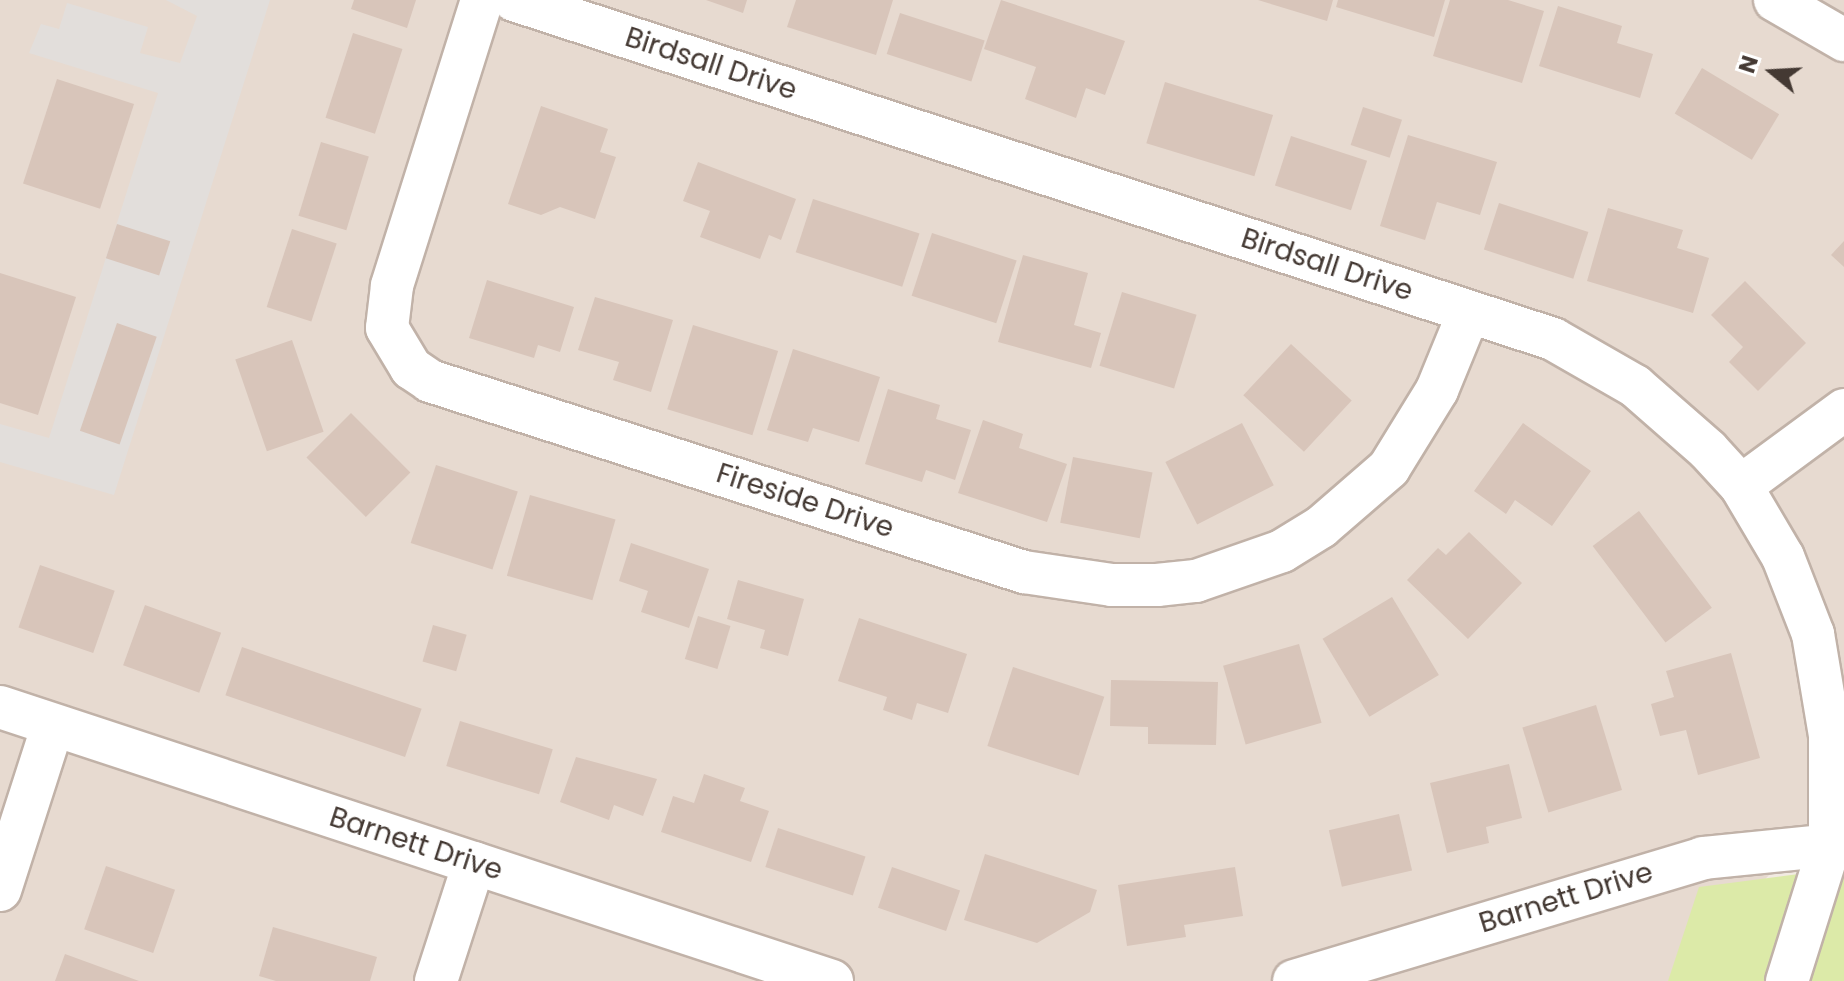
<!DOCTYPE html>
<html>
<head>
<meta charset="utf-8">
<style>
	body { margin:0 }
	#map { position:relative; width:1844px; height:981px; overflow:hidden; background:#f2eae2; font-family:Poppins,sans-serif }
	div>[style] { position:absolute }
	.residential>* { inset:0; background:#e7dad0 }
	.green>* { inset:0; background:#dceaa8 }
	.parking>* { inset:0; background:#e2dedb }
	.building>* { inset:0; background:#d8c5ba; transform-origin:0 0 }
	.roads { filter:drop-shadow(2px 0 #c1b2a8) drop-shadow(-2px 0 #c1b2a8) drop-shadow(0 2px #c1b2a8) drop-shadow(0 -2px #c1b2a8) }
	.minor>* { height:42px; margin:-21px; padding:0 21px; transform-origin:21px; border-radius:21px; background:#fff }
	span { translate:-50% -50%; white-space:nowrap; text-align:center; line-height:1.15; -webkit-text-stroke:7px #fff; paint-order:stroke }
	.street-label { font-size:28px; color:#443933 }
	.north { position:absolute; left:1732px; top:32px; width:80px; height:80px; -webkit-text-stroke:6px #fff; paint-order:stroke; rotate:288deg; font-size:22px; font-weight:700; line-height:32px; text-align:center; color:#443933 }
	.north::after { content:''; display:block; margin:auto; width:28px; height:36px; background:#443933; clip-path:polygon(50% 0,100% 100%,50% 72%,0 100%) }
</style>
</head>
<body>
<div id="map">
	<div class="residential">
		<i style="clip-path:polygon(0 0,1844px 0,1844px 868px,1770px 874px,1668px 981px,0 981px)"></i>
	</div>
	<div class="green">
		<i style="clip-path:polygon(1844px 868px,1844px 981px,1668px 981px,1699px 887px)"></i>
	</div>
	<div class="parking">
		<i style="clip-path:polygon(166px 0,270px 0,114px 495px,0 462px,0 424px,49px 438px,158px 93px,29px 53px,41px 24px,59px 29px,67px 3px,148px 27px,140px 53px,180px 63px,197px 16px)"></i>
	</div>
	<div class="building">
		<i style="clip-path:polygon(354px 0,416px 0,407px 28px,351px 9px)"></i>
		<i style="clip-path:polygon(706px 0,747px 0,743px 13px)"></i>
		<i style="clip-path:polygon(796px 0,893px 0,876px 55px,787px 27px)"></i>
		<i style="clip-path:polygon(1001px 0,1125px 41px,1105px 95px,1086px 88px,1076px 118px,1025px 99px,1036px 67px,984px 49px)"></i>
		<i style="clip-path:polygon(1258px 0,1333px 0,1327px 21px)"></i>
		<i style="clip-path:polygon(1338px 0,1445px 0,1434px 37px,1336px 7px)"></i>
		<i style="clip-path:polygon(1450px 0,1508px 0,1544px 11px,1522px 83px,1433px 56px)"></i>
		<i style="clip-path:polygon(1558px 6px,1622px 26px,1617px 43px,1653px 54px,1640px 98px,1539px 66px)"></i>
		<i style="left:900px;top:13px;width:89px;height:43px;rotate:18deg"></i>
		<i style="left:353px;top:33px;width:52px;height:89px;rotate:18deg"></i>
		<i style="left:1702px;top:68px;width:90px;height:53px;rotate:31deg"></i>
		<i style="left:57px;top:79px;width:81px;height:110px;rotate:18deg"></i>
		<i style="left:1165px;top:82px;width:113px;height:64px;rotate:17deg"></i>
		<i style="clip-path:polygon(541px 106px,608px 129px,600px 152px,616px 157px,595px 219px,560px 207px,541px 215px,508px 204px)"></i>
		<i style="left:1363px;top:107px;width:41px;height:40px;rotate:18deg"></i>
		<i style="clip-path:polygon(1408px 135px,1497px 162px,1480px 215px,1437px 202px,1425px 240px,1380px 226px)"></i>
		<i style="left:1291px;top:136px;width:80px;height:52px;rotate:18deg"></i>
		<i style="left:321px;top:142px;width:50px;height:77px;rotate:17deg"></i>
		<i style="clip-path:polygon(698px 162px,796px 199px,781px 240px,769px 235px,760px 259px,700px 237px,710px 211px,683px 201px)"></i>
		<i style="left:813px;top:199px;width:112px;height:56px;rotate:18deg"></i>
		<i style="left:1499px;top:203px;width:94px;height:49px;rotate:18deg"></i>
		<i style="clip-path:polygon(1608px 208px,1683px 230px,1677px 248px,1709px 258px,1693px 313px,1587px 281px)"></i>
		<i style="left:117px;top:224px;width:56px;height:36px;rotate:18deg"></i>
		<i style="left:292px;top:229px;width:47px;height:82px;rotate:18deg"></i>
		<i style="left:932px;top:233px;width:89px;height:66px;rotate:18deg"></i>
		<i style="clip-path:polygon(1844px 241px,1844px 267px,1831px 255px)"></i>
		<i style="clip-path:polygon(1023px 255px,1088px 273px,1074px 325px,1101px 333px,1091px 368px,998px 342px)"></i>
		<i style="clip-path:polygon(0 273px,76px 297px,38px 415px,0 403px)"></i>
		<i style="clip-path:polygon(487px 280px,574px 307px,560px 352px,538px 345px,534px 358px,469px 338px)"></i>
		<i style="clip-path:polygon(1745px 281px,1806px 343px,1758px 391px,1729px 362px,1743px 347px,1711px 315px)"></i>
		<i style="left:1122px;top:292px;width:78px;height:77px;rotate:17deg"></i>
		<i style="clip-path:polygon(595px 297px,673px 320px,651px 392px,613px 380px,619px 362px,578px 350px)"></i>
		<i style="left:117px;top:323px;width:42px;height:114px;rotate:19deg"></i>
		<i style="left:693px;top:325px;width:89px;height:88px;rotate:17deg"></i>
		<i style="left:292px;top:340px;width:97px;height:60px;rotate:71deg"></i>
		<i style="left:1291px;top:344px;width:83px;height:70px;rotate:43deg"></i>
		<i style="clip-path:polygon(793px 349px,880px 377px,859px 442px,813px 428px,808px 442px,767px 430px)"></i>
		<i style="clip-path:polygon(888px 389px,940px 405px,936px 419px,971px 430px,955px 480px,926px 470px,922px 482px,865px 464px)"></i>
		<i style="left:351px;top:413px;width:84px;height:63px;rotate:45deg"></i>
		<i style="clip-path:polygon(983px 420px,1023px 434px,1019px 448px,1067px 464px,1047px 522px,958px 493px)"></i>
		<i style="left:1242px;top:423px;width:70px;height:86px;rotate:63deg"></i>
		<i style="clip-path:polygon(1523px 423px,1591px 471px,1552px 526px,1515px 500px,1506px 514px,1474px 491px)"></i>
		<i style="left:1073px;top:457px;width:81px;height:67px;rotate:11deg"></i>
		<i style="left:436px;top:465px;width:86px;height:82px;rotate:18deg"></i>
		<i style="left:530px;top:495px;width:89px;height:84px;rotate:16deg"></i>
		<i style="left:1639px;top:511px;width:121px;height:58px;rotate:53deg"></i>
		<i style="clip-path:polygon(1469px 532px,1522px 583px,1468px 639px,1407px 580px,1438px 548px,1446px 555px)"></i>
		<i style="clip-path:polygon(631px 543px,709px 569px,689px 628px,641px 612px,648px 591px,619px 581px)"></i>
		<i style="left:40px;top:565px;width:79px;height:66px;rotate:19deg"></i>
		<i style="clip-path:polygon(738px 580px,804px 599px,788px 656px,760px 648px,765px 630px,727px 619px)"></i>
		<i style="left:1392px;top:597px;width:91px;height:81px;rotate:59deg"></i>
		<i style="left:145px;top:605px;width:81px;height:64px;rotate:20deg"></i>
		<i style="left:698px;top:616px;width:34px;height:45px;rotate:17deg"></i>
		<i style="clip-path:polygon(859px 618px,967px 654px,948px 713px,917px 703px,912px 720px,883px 710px,887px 697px,838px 681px)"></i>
		<i style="left:433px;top:625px;width:35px;height:38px;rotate:16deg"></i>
		<i style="left:1299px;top:644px;width:82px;height:79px;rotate:74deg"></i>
		<i style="left:242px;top:647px;width:190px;height:51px;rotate:19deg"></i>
		<i style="clip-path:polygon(1731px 653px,1760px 758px,1698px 775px,1686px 730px,1660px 736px,1651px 704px,1674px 697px,1666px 671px)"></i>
		<i style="left:1013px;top:667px;width:96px;height:83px;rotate:18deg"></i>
		<i style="clip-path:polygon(1111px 680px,1218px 682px,1216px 745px,1148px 744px,1148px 727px,1110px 726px)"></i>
		<i style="left:1596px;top:705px;width:89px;height:77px;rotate:73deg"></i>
		<i style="left:460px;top:721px;width:97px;height:47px;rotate:17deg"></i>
		<i style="clip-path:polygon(576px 757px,657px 779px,643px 816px,614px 805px,609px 820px,560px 802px)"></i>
		<i style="clip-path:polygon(1509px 764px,1522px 818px,1486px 827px,1489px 843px,1447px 853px,1430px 783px)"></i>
		<i style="clip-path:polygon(704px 774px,745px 788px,740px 801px,769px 811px,751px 862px,661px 832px,673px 796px,694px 803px)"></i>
		<i style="left:1399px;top:814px;width:58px;height:72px;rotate:77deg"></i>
		<i style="left:778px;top:828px;width:92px;height:41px;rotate:18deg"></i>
		<i style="clip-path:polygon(985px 854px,1097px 890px,1090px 912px,1037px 943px,964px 920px)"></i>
		<i style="left:106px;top:866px;width:73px;height:67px;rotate:19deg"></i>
		<i style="left:892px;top:867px;width:72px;height:43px;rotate:19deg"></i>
		<i style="clip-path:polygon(1235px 867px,1243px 916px,1184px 925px,1186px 937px,1127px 946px,1118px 885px)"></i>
		<i style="clip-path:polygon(273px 927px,377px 957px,370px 981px,276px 981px,259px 976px)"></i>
		<i style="clip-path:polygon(65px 954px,139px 981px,55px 981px)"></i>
	</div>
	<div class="roads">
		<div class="minor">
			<i style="left:482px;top:0;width:300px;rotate:107.5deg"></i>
			<i style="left:392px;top:286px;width:42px;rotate:96.8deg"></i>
			<i style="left:387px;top:328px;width:47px;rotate:59deg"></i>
			<i style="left:411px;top:368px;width:23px;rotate:34deg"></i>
			<i style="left:430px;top:381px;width:624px;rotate:17.83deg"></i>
			<i style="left:1024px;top:572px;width:89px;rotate:8.4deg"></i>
			<i style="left:1112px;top:585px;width:45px"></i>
			<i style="left:1157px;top:585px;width:39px;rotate:-6deg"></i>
			<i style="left:1196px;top:581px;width:91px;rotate:-19.2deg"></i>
			<i style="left:1282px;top:551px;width:46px;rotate:-31.6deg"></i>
			<i style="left:1321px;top:527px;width:90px;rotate:-40.9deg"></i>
			<i style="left:1389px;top:468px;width:92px;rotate:-58.4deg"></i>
			<i style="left:1437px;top:390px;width:84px;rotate:-67.7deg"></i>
			<i style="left:514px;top:0;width:1093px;rotate:18.07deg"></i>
			<i style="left:1553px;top:339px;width:95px;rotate:29.8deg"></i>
			<i style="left:1635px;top:386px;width:97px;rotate:41.2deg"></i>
			<i style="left:1708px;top:450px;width:49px;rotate:47.5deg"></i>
			<i style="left:1741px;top:486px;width:82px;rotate:59.4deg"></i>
			<i style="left:1783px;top:557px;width:83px;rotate:68.7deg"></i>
			<i style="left:1813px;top:634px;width:103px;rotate:80.5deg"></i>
			<i style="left:1830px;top:736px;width:108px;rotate:90deg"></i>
			<i style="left:1830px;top:844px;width:144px;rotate:107.4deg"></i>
			<i style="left:1775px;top:0;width:80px;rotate:30.1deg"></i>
			<i style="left:1741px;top:486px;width:128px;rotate:-36.4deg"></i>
			<i style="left:0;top:707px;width:876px;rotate:18.23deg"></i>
			<i style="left:0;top:890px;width:173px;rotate:-72.2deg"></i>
			<i style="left:436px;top:981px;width:124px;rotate:-72.1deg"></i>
			<i style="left:1294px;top:981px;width:427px;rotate:-16.7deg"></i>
			<i style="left:1703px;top:858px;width:142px;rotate:-5.7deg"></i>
		</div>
	</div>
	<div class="street-label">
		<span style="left:711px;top:64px;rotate:18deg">Birdsall Drive</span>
		<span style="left:1327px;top:265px;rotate:18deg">Birdsall Drive</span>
		<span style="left:805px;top:501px;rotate:18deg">Fireside Drive</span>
		<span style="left:416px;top:844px;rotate:18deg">Barnett Drive</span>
		<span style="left:1566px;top:898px;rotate:-17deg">Barnett Drive</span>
	</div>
	<div class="north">N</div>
</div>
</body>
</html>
